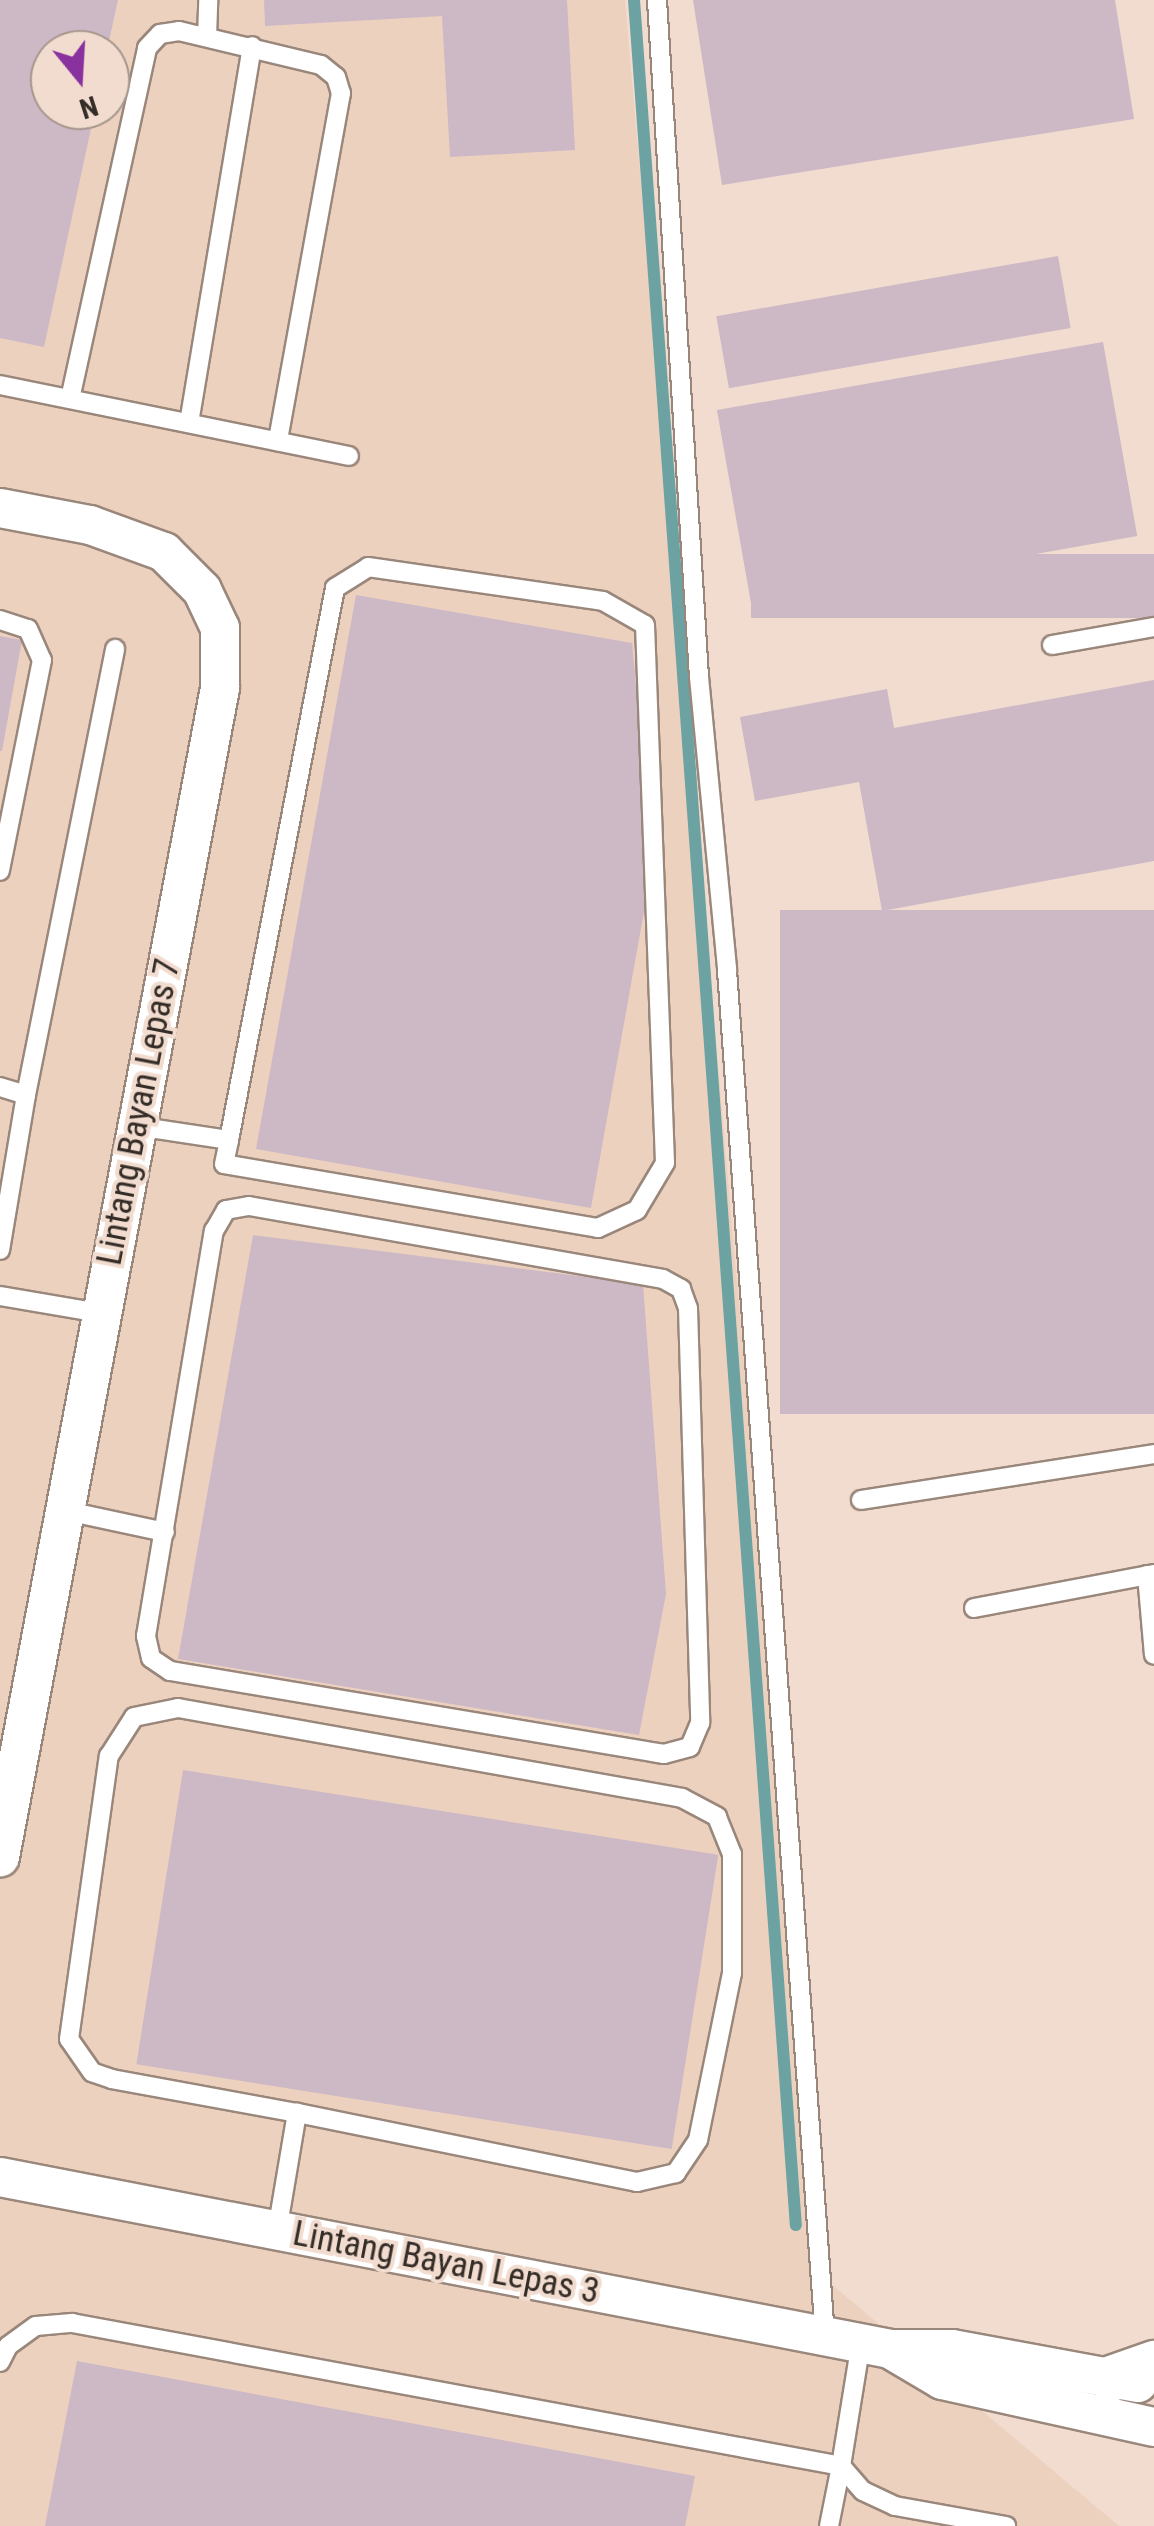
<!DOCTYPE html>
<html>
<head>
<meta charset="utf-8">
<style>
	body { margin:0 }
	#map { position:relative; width:1154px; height:2526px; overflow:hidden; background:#f1dccf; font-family:"Roboto Condensed",sans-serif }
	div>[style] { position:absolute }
	.built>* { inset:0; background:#edd1bf }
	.stream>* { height:12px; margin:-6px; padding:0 6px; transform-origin:6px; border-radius:6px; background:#6da2a3 }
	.building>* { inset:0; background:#cdb8c6; transform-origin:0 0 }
	.roads { filter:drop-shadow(2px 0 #9a877b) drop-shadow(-2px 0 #9a877b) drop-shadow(0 2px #9a877b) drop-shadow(0 -2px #9a877b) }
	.service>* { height:18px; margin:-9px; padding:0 9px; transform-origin:9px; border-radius:9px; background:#fff }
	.minor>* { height:38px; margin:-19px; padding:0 19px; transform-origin:19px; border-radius:19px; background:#fff }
	.tertiary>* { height:45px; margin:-22.5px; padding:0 22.5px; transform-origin:22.5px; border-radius:22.5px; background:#fff }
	span { translate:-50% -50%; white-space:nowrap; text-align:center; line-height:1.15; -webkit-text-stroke:8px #f1dccf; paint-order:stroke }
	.street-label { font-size:35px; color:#342c27 }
	.north { position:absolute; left:30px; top:30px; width:100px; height:100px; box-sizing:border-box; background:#f1dccf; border:2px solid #a5968c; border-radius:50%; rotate:162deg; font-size:28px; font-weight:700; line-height:40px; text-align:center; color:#342c27 }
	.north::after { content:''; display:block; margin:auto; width:35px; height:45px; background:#89319e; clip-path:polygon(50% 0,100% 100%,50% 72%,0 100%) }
</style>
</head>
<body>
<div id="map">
	<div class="built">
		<i style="clip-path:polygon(evenodd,0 0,625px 0,824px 2278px,1119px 2526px,0 2526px,0 0,50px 50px,110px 50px,110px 110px,50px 110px,50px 50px)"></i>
	</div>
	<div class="stream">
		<i style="left:634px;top:0;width:2231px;rotate:85.84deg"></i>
	</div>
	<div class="building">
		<i style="clip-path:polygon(0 0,118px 0,107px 50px,50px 50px,50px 110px,95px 110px,44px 347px,0 338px)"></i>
		<i style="clip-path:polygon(264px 0,567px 0,575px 150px,450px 157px,442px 16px,265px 26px)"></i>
		<i style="clip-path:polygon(693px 0,1115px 0,1134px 119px,722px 185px)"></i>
		<i style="left:1058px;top:256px;width:73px;height:347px;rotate:80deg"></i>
		<i style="left:1103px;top:342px;width:197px;height:392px;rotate:80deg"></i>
		<i style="left:1154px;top:554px;width:64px;height:403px;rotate:90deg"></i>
		<i style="clip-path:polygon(356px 595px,632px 643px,653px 861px,591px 1208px,256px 1149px)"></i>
		<i style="clip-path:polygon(0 636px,22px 640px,2px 751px,0 751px)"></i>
		<i style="clip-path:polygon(1154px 680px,1154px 861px,882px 911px,859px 782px,755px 801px,740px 717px,887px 689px,894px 728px)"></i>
		<i style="left:1154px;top:910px;width:504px;height:374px;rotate:90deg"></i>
		<i style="clip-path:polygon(253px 1235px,643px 1284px,666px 1594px,639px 1735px,178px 1659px)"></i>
		<i style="left:183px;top:1770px;width:542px;height:298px;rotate:9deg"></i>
		<i style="clip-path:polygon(77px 2361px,695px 2476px,685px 2526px,45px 2526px)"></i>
	</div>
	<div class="roads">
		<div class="service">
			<i style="left:657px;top:0;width:678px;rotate:86.45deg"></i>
			<i style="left:699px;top:677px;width:294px;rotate:84.5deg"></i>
			<i style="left:727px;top:970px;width:1370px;rotate:85.9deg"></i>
			<i style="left:207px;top:37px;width:37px;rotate:-88deg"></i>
			<i style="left:0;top:385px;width:356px;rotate:11.5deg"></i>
			<i style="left:70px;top:399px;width:359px;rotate:-77.6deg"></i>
			<i style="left:147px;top:48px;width:19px;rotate:-47deg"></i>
			<i style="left:160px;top:34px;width:19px;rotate:-9deg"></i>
			<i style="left:179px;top:31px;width:146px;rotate:13.5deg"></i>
			<i style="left:321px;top:65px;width:19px;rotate:39deg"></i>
			<i style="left:336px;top:77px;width:17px;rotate:73deg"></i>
			<i style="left:341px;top:93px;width:354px;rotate:100.3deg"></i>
			<i style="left:189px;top:423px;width:382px;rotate:-80.5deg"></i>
			<i style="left:0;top:620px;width:29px;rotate:18deg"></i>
			<i style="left:28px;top:629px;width:34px;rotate:66deg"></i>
			<i style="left:42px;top:660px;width:215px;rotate:101.3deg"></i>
			<i style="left:1052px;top:645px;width:104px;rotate:-10deg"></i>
			<i style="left:0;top:1087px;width:27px;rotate:17deg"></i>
			<i style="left:26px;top:1095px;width:157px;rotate:99.5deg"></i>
			<i style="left:26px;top:1095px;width:455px;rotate:-78.7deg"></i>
			<i style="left:136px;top:1126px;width:94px;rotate:8.6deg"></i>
			<i style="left:229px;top:1140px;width:562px;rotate:-79.13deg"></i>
			<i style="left:335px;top:588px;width:39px;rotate:-32deg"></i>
			<i style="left:368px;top:567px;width:237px;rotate:8.2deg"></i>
			<i style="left:603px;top:601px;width:48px;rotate:29.7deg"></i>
			<i style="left:645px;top:625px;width:538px;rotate:87.87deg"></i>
			<i style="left:665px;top:1163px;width:55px;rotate:120.8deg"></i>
			<i style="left:637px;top:1210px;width:43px;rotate:155.2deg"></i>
			<i style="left:598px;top:1228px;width:379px;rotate:-170.3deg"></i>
			<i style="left:224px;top:1164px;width:25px;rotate:-78deg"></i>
			<i style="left:249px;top:1206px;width:420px;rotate:10deg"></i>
			<i style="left:663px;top:1279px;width:21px;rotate:29deg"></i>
			<i style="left:681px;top:1289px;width:20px;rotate:70deg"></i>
			<i style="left:688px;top:1308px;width:415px;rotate:88.3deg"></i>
			<i style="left:700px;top:1723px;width:26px;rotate:113deg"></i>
			<i style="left:690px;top:1747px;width:27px;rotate:165deg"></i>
			<i style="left:664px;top:1754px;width:501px;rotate:-170.46deg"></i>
			<i style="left:170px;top:1671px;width:23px;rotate:-146deg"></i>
			<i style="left:151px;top:1658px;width:23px;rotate:-103deg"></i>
			<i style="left:146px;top:1636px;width:411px;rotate:-80.5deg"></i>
			<i style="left:214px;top:1231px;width:24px;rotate:-60deg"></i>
			<i style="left:226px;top:1210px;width:23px;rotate:-10deg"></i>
			<i style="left:0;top:1296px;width:102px;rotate:9.6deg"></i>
			<i style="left:861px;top:1500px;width:297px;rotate:-8.9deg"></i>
			<i style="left:67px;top:1511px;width:100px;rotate:12.1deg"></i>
			<i style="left:1147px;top:1575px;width:80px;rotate:85deg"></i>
			<i style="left:974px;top:1608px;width:183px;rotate:-10.7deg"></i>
			<i style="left:277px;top:2231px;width:120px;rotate:-80.4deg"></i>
			<i style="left:297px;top:2113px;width:188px;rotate:-169.6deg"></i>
			<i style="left:112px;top:2079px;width:21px;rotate:-161deg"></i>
			<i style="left:92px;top:2072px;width:40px;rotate:-124.9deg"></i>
			<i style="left:69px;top:2039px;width:286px;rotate:-82deg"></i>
			<i style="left:109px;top:1756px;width:46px;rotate:-57.3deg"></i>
			<i style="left:134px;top:1717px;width:45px;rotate:-11.6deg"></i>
			<i style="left:178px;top:1708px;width:512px;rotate:10.12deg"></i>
			<i style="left:682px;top:1798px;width:40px;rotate:28deg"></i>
			<i style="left:717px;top:1817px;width:40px;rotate:68deg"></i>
			<i style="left:732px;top:1854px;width:119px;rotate:90deg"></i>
			<i style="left:732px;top:1973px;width:170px;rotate:101.5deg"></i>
			<i style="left:698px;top:2140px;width:40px;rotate:124deg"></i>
			<i style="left:676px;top:2173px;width:40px;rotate:167deg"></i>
			<i style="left:637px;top:2182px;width:347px;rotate:-168.5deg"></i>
			<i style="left:0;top:2362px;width:18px;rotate:-63deg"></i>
			<i style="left:8px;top:2346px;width:34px;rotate:-36deg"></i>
			<i style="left:36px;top:2326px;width:36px;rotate:-5deg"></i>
			<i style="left:72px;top:2323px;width:782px;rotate:10.53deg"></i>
			<i style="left:841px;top:2466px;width:125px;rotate:-80.8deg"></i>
			<i style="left:829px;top:2526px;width:61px;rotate:-78.7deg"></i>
			<i style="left:841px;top:2466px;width:33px;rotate:49deg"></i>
			<i style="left:863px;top:2491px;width:35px;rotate:25deg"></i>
			<i style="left:895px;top:2506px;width:113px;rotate:10.2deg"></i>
		</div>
		<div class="minor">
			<i style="left:0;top:508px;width:92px;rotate:10.7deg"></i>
			<i style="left:90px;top:525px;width:79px;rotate:20deg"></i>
			<i style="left:164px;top:552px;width:54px;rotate:45deg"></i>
			<i style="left:202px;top:590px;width:42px;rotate:64.7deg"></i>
			<i style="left:220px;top:628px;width:60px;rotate:90deg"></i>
			<i style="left:220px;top:688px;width:1190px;rotate:100.66deg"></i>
			<i style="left:0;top:2177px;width:907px;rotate:10.93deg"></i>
			<i style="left:891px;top:2349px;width:61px"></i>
			<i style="left:952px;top:2349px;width:189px;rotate:10.4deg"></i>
			<i style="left:893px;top:2351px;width:57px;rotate:30.6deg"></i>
			<i style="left:942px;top:2380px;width:217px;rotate:12.5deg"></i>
		</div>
		<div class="tertiary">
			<i style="left:1111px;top:2378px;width:46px;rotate:-19.2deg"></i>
		</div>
	</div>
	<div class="street-label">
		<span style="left:139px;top:1112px;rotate:-79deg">Lintang Bayan Lepas 7</span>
		<span style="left:446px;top:2263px;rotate:11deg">Lintang Bayan Lepas 3</span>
	</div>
	<div class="north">N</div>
</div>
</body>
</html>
